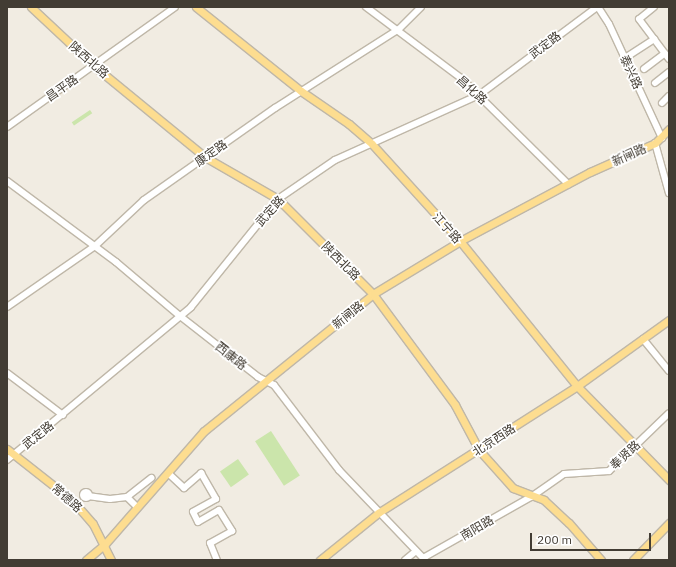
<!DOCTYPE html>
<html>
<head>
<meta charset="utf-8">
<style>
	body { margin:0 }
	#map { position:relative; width:676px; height:567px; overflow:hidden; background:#f1ece2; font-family:"IBM Plex Sans","Noto Sans SC",sans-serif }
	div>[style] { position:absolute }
	.green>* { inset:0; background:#cbe5ab; transform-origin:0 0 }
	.roads { filter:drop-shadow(1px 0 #bfb7a8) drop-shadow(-1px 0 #bfb7a8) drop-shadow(0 1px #bfb7a8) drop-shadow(0 -1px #bfb7a8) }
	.minor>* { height:6px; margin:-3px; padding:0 3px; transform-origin:3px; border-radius:3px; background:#fff }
	.minor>.ring { margin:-3px; padding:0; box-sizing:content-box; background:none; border:6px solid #fff; border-radius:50% }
	.major>* { height:7px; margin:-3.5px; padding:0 3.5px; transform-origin:3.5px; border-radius:3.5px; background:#fddd90 }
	span { translate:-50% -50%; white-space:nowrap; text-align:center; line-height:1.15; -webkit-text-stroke:3.5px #fff; paint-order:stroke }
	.street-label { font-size:12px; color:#423c33 }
	.frame { position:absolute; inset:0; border:8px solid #423c33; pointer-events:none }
	.scale { position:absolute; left:530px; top:533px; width:121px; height:18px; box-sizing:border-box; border:2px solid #423c33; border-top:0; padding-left:5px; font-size:12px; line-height:14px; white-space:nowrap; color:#423c33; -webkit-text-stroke:3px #fff; paint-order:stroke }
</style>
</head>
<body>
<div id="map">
	<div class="green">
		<i style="left:90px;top:110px;width:4px;height:22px;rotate:56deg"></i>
		<i style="left:271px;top:431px;width:53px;height:19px;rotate:57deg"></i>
		<i style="left:238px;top:459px;width:19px;height:22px;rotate:55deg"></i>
	</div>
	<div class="roads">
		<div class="minor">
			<i style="left:366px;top:7px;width:119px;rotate:36.8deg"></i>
			<i style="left:461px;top:78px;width:151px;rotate:44.7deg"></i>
			<i style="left:598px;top:7px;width:20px;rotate:57deg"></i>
			<i style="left:609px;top:24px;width:126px;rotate:65.1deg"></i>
			<i style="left:654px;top:7px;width:19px;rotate:141deg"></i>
			<i style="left:639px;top:19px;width:50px;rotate:53.1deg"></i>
			<i style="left:625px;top:58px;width:35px;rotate:-33deg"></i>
			<i style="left:644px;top:69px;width:26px;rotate:-37deg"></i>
			<i style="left:655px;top:83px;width:18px;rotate:-38deg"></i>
			<i style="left:662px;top:103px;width:10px;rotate:-45deg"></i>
			<i style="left:7px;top:127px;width:206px;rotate:-35.5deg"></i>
			<i style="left:655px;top:143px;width:52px;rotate:74.4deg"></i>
			<i style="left:7px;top:181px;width:136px;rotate:36.6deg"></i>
			<i style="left:116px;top:262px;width:84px;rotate:40.2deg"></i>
			<i style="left:180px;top:316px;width:99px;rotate:38deg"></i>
			<i style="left:258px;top:377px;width:18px;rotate:27deg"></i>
			<i style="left:274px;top:385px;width:107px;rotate:52.6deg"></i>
			<i style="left:339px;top:470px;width:124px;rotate:46.3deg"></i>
			<i style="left:7px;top:307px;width:107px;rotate:-34.7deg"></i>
			<i style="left:95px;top:246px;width:67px;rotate:-43.2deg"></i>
			<i style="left:144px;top:200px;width:160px;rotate:-35.1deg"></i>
			<i style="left:275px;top:108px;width:147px;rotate:-32.5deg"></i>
			<i style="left:399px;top:29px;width:31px;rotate:-45deg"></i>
			<i style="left:643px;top:339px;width:41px;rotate:50.9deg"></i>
			<i style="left:7px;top:373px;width:70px;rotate:36.9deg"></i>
			<i style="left:7px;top:460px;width:239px;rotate:-39.7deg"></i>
			<i style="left:191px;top:307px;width:139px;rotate:-51.1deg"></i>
			<i style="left:278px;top:199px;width:69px;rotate:-34.4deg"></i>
			<i style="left:335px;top:160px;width:158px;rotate:-24.3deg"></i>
			<i style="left:479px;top:95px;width:147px;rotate:-36.7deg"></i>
			<i style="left:168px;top:473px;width:22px;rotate:43deg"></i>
			<i style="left:184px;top:488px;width:23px;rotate:-41deg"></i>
			<i style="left:201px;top:473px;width:30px;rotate:60deg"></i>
			<i style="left:216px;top:499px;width:26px;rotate:151deg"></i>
			<i style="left:193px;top:512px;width:11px;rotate:63deg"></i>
			<i style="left:198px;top:522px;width:24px;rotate:-30deg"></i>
			<i style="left:219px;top:510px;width:25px;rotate:58deg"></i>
			<i style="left:232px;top:531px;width:25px;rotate:151deg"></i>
			<i style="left:210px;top:543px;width:18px;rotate:68deg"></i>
			<i class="ring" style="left:83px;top:492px;width:0;height:0"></i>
			<i style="left:88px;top:496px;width:22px;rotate:8deg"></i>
			<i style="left:110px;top:499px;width:17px;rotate:-7deg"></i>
			<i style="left:137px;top:507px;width:14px;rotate:-135deg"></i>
			<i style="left:127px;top:497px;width:31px;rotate:-38deg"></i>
			<i style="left:423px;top:558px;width:124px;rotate:-29.5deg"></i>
			<i style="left:531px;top:497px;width:40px;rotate:-34.9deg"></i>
			<i style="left:564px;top:474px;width:45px;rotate:-3.8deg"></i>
			<i style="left:609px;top:471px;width:83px;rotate:-44deg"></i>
			<i style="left:405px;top:560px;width:14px;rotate:-39deg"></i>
		</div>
		<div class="major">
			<i style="left:31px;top:7px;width:86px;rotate:43.1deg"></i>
			<i style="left:94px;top:66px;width:144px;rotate:39.3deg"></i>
			<i style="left:205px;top:157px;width:84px;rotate:29.9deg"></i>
			<i style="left:278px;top:199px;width:134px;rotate:45deg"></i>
			<i style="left:373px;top:294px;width:138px;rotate:53.5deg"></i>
			<i style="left:455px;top:405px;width:51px;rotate:61.9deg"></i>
			<i style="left:479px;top:450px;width:51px;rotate:48.2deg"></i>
			<i style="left:513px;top:488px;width:33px;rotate:21deg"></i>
			<i style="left:544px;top:500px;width:34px;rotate:43deg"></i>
			<i style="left:569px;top:523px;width:49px;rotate:49.1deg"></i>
			<i style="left:196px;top:7px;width:134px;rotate:38.7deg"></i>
			<i style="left:301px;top:91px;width:58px;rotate:34.5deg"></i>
			<i style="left:349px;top:124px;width:30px;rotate:41deg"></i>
			<i style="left:372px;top:144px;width:131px;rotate:47.8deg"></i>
			<i style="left:460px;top:241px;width:186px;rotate:51.1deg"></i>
			<i style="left:577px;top:386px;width:132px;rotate:45.6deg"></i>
			<i style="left:7px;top:449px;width:84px;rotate:38.2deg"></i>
			<i style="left:73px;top:501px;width:30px;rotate:49deg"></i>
			<i style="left:93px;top:524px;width:40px;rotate:63.4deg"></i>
			<i style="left:86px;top:560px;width:25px;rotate:-40deg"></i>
			<i style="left:105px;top:544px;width:150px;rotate:-48.8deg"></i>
			<i style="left:204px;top:431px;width:218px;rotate:-39deg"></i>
			<i style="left:373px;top:294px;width:102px;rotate:-31.3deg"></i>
			<i style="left:460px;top:241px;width:147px;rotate:-28deg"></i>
			<i style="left:590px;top:172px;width:71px;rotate:-24deg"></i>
			<i style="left:655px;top:143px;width:20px;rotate:-45deg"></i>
			<i style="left:320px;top:560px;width:75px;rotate:-39deg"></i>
			<i style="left:378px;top:513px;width:236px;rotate:-32.5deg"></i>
			<i style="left:577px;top:386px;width:113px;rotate:-35.7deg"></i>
			<i style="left:633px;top:560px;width:52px;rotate:-45.8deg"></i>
		</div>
	</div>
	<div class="street-label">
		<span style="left:545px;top:45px;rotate:-37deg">武定路</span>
		<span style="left:89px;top:60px;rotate:41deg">陕西北路</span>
		<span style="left:631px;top:72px;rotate:65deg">泰兴路</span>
		<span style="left:62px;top:88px;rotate:-35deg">昌平路</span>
		<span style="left:472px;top:90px;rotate:42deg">昌化路</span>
		<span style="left:211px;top:153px;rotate:-35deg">康定路</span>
		<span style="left:629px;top:155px;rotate:-24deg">新闸路</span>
		<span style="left:270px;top:211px;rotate:-48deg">武定路</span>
		<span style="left:447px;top:228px;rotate:48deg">江宁路</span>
		<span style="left:341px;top:261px;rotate:45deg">陕西北路</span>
		<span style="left:348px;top:315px;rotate:-39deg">新闸路</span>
		<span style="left:231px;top:356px;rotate:38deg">西康路</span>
		<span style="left:38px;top:435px;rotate:-39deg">武定路</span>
		<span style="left:494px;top:440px;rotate:-33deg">北京西路</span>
		<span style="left:625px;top:455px;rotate:-43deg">奉贤路</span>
		<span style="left:67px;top:498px;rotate:42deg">常德路</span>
		<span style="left:477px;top:528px;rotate:-30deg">南阳路</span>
	</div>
	<div class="frame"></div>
	<div class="scale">200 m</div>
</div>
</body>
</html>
